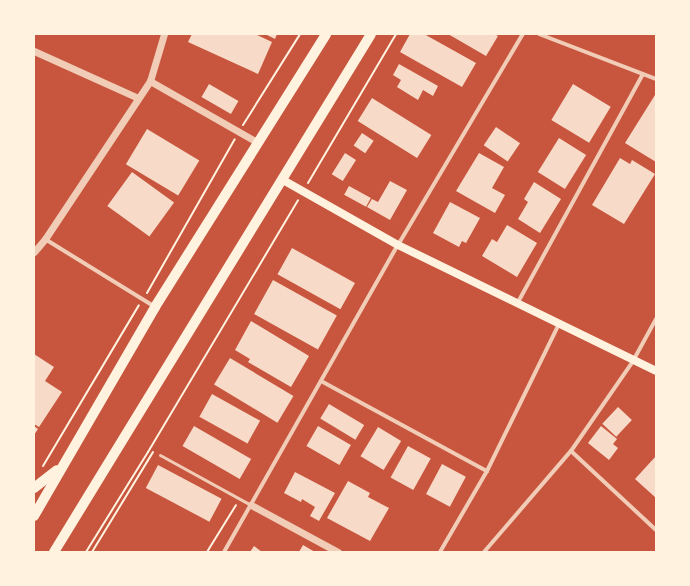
<!DOCTYPE html>
<html>
<head>
<meta charset="utf-8">
<style>
	body { margin:0 }
	#map { position:relative; width:690px; height:586px; overflow:hidden; background:#c8553d; font-family:Arial,sans-serif }
	div>[style] { position:absolute }
	.building>* { inset:0; background:#f7dbc8; transform-origin:0 0 }
	.path>* { height:2px; margin:-1px; padding:0 1px; transform-origin:1px; border-radius:1px; background:#fff3e0 }
	.service>* { height:3px; margin:-1.5px; padding:0 1.5px; transform-origin:1.5px; border-radius:1.5px; background:#f1ccb7 }
	.minor>* { height:4px; margin:-2px; padding:0 2px; transform-origin:2px; border-radius:2px; background:#f1ccb7 }
	.tertiary>* { height:7px; margin:-3.5px; padding:0 3.5px; transform-origin:3.5px; border-radius:3.5px; background:#f1ccb7 }
	.secondary>* { height:8px; margin:-4px; padding:0 4px; transform-origin:4px; border-radius:4px; background:#fff3e0 }
	.primary>* { height:10px; margin:-5px; padding:0 5px; transform-origin:5px; border-radius:5px; background:#fff3e0 }
	span { translate:-50% -50%; white-space:nowrap; text-align:center; line-height:1.15; -webkit-text-stroke:3px #fff3e0; paint-order:stroke }
	.frame { position:absolute; inset:0; border:35px solid #fff3e0; pointer-events:none }
</style>
</head>
<body>
<div id="map">
	<div class="building">
		<i style="clip-path:polygon(192px 34px,255px 34px,272px 42px,258px 74px,188px 42px)"></i>
		<i style="clip-path:polygon(265px 34px,277px 34px,275px 39px)"></i>
		<i style="clip-path:polygon(410px 34px,424px 34px,476px 63px,462px 87px,400px 52px)"></i>
		<i style="clip-path:polygon(448px 34px,494px 34px,498px 36px,486px 56px)"></i>
		<i style="clip-path:polygon(399px 64px,438px 86px,433px 96px,423px 90px,418px 100px,397px 87px,401px 80px,393px 75px)"></i>
		<i style="left:209px;top:84px;width:34px;height:15px;rotate:30deg"></i>
		<i style="left:573px;top:84px;width:44px;height:42px;rotate:31deg"></i>
		<i style="clip-path:polygon(655px 95px,656px 95px,656px 162px,625px 143px)"></i>
		<i style="left:372px;top:98px;width:70px;height:27px;rotate:32deg"></i>
		<i style="left:496px;top:127px;width:29px;height:22px;rotate:34deg"></i>
		<i style="left:147px;top:129px;width:61px;height:41px;rotate:31deg"></i>
		<i style="left:362px;top:133px;width:14px;height:15px;rotate:34deg"></i>
		<i style="left:559px;top:138px;width:32px;height:40px;rotate:32deg"></i>
		<i style="left:345px;top:153px;width:13px;height:25px;rotate:32deg"></i>
		<i style="clip-path:polygon(479px 153px,504px 167px,492px 188px,505px 195px,495px 213px,456px 191px)"></i>
		<i style="clip-path:polygon(620px 158px,630px 164px,632px 160px,655px 174px,624px 224px,592px 205px)"></i>
		<i style="left:132px;top:172px;width:52px;height:42px;rotate:36deg"></i>
		<i style="clip-path:polygon(390px 181px,407px 190px,390px 220px,367px 207px,372px 199px,378px 202px)"></i>
		<i style="clip-path:polygon(534px 182px,561px 199px,540px 233px,518px 219px,528px 202px,524px 199px)"></i>
		<i style="left:349px;top:186px;width:25px;height:10px;rotate:29deg"></i>
		<i style="clip-path:polygon(450px 202px,480px 218px,466px 243px,462px 241px,459px 247px,433px 233px)"></i>
		<i style="clip-path:polygon(507px 225px,537px 243px,517px 277px,482px 256px,492px 239px,497px 242px)"></i>
		<i style="left:292px;top:248px;width:72px;height:30px;rotate:29deg"></i>
		<i style="left:273px;top:280px;width:73px;height:39px;rotate:29deg"></i>
		<i style="clip-path:polygon(251px 321px,309px 356px,291px 387px,248px 362px,250px 359px,235px 350px)"></i>
		<i style="clip-path:polygon(34px 354px,54px 367px,45px 381px,62px 392px,39px 427px,34px 424px)"></i>
		<i style="left:230px;top:358px;width:74px;height:31px;rotate:31deg"></i>
		<i style="left:212px;top:394px;width:55px;height:26px;rotate:29deg"></i>
		<i style="left:329px;top:404px;width:41px;height:17px;rotate:31deg"></i>
		<i style="left:618px;top:407px;width:19px;height:23px;rotate:43deg"></i>
		<i style="clip-path:polygon(34px 426px,38px 429px,34px 435px)"></i>
		<i style="left:194px;top:426px;width:66px;height:23px;rotate:30deg"></i>
		<i style="left:318px;top:426px;width:38px;height:23px;rotate:30deg"></i>
		<i style="clip-path:polygon(601px 426px,617px 439px,613px 444px,618px 448px,609px 460px,588px 443px)"></i>
		<i style="left:378px;top:427px;width:27px;height:34px;rotate:31deg"></i>
		<i style="left:408px;top:446px;width:26px;height:36px;rotate:29deg"></i>
		<i style="clip-path:polygon(656px 456px,656px 498px,635px 479px)"></i>
		<i style="left:442px;top:464px;width:27px;height:34px;rotate:28deg"></i>
		<i style="left:158px;top:465px;width:72px;height:26px;rotate:28deg"></i>
		<i style="clip-path:polygon(295px 472px,335px 493px,319px 521px,310px 516px,315px 507px,302px 499px,301px 502px,284px 493px)"></i>
		<i style="clip-path:polygon(348px 481px,370px 493px,368px 497px,389px 508px,370px 541px,327px 518px)"></i>
		<i style="clip-path:polygon(303px 545px,315px 552px,299px 552px)"></i>
		<i style="clip-path:polygon(254px 546px,262px 552px,250px 552px)"></i>
	</div>
	<div class="path">
		<i style="left:243px;top:125px;width:107px;rotate:-57.9deg"></i>
		<i style="left:308px;top:183px;width:173px;rotate:-59.4deg"></i>
		<i style="left:147px;top:293px;width:177px;rotate:-60.3deg"></i>
		<i style="left:43px;top:466px;width:187px;rotate:-59.2deg"></i>
		<i style="left:86px;top:552px;width:118px;rotate:-58.2deg"></i>
		<i style="left:148px;top:452px;width:293px;rotate:-59.2deg"></i>
		<i style="left:92px;top:552px;width:117px;rotate:-58.6deg"></i>
		<i style="left:207px;top:552px;width:55px;rotate:-58.3deg"></i>
	</div>
	<div class="service">
		<i style="left:160px;top:455px;width:104px;rotate:28.8deg"></i>
	</div>
	<div class="minor">
		<i style="left:539px;top:34px;width:125px;rotate:21deg"></i>
		<i style="left:45px;top:239px;width:129px;rotate:31.7deg"></i>
		<i style="left:517px;top:304px;width:262px;rotate:-61.3deg"></i>
		<i style="left:321px;top:381px;width:189px;rotate:28.5deg"></i>
		<i style="left:571px;top:451px;width:116px;rotate:42.9deg"></i>
		<i style="left:224px;top:552px;width:353px;rotate:-60.5deg"></i>
		<i style="left:398px;top:245px;width:245px;rotate:-59.4deg"></i>
		<i style="left:440px;top:552px;width:94px;rotate:-59.9deg"></i>
		<i style="left:487px;top:471px;width:164px;rotate:-63.9deg"></i>
		<i style="left:484px;top:552px;width:133px;rotate:-49.3deg"></i>
		<i style="left:571px;top:451px;width:109px;rotate:-55.4deg"></i>
		<i style="left:633px;top:361px;width:48px;rotate:-61.3deg"></i>
	</div>
	<div class="tertiary">
		<i style="left:34px;top:51px;width:114px;rotate:24.3deg"></i>
		<i style="left:150px;top:81px;width:123px;rotate:29.7deg"></i>
		<i style="left:34px;top:252px;width:17px;rotate:-50deg"></i>
		<i style="left:45px;top:239px;width:190px;rotate:-56.4deg"></i>
		<i style="left:150px;top:81px;width:49px;rotate:-73.4deg"></i>
		<i style="left:251px;top:505px;width:99px;rotate:28.4deg"></i>
	</div>
	<div class="secondary">
		<i style="left:283px;top:180px;width:132px;rotate:29.5deg"></i>
		<i style="left:398px;top:245px;width:287px;rotate:26deg"></i>
	</div>
	<div class="primary">
		<i style="left:34px;top:488px;width:29px;rotate:-38deg"></i>
		<i style="left:34px;top:516px;width:241px;rotate:-59.9deg"></i>
		<i style="left:155px;top:307px;width:322px;rotate:-57.9deg"></i>
		<i style="left:54px;top:552px;width:607px;rotate:-58.53deg"></i>
	</div>
	<div class="frame"></div>
</div>
</body>
</html>
